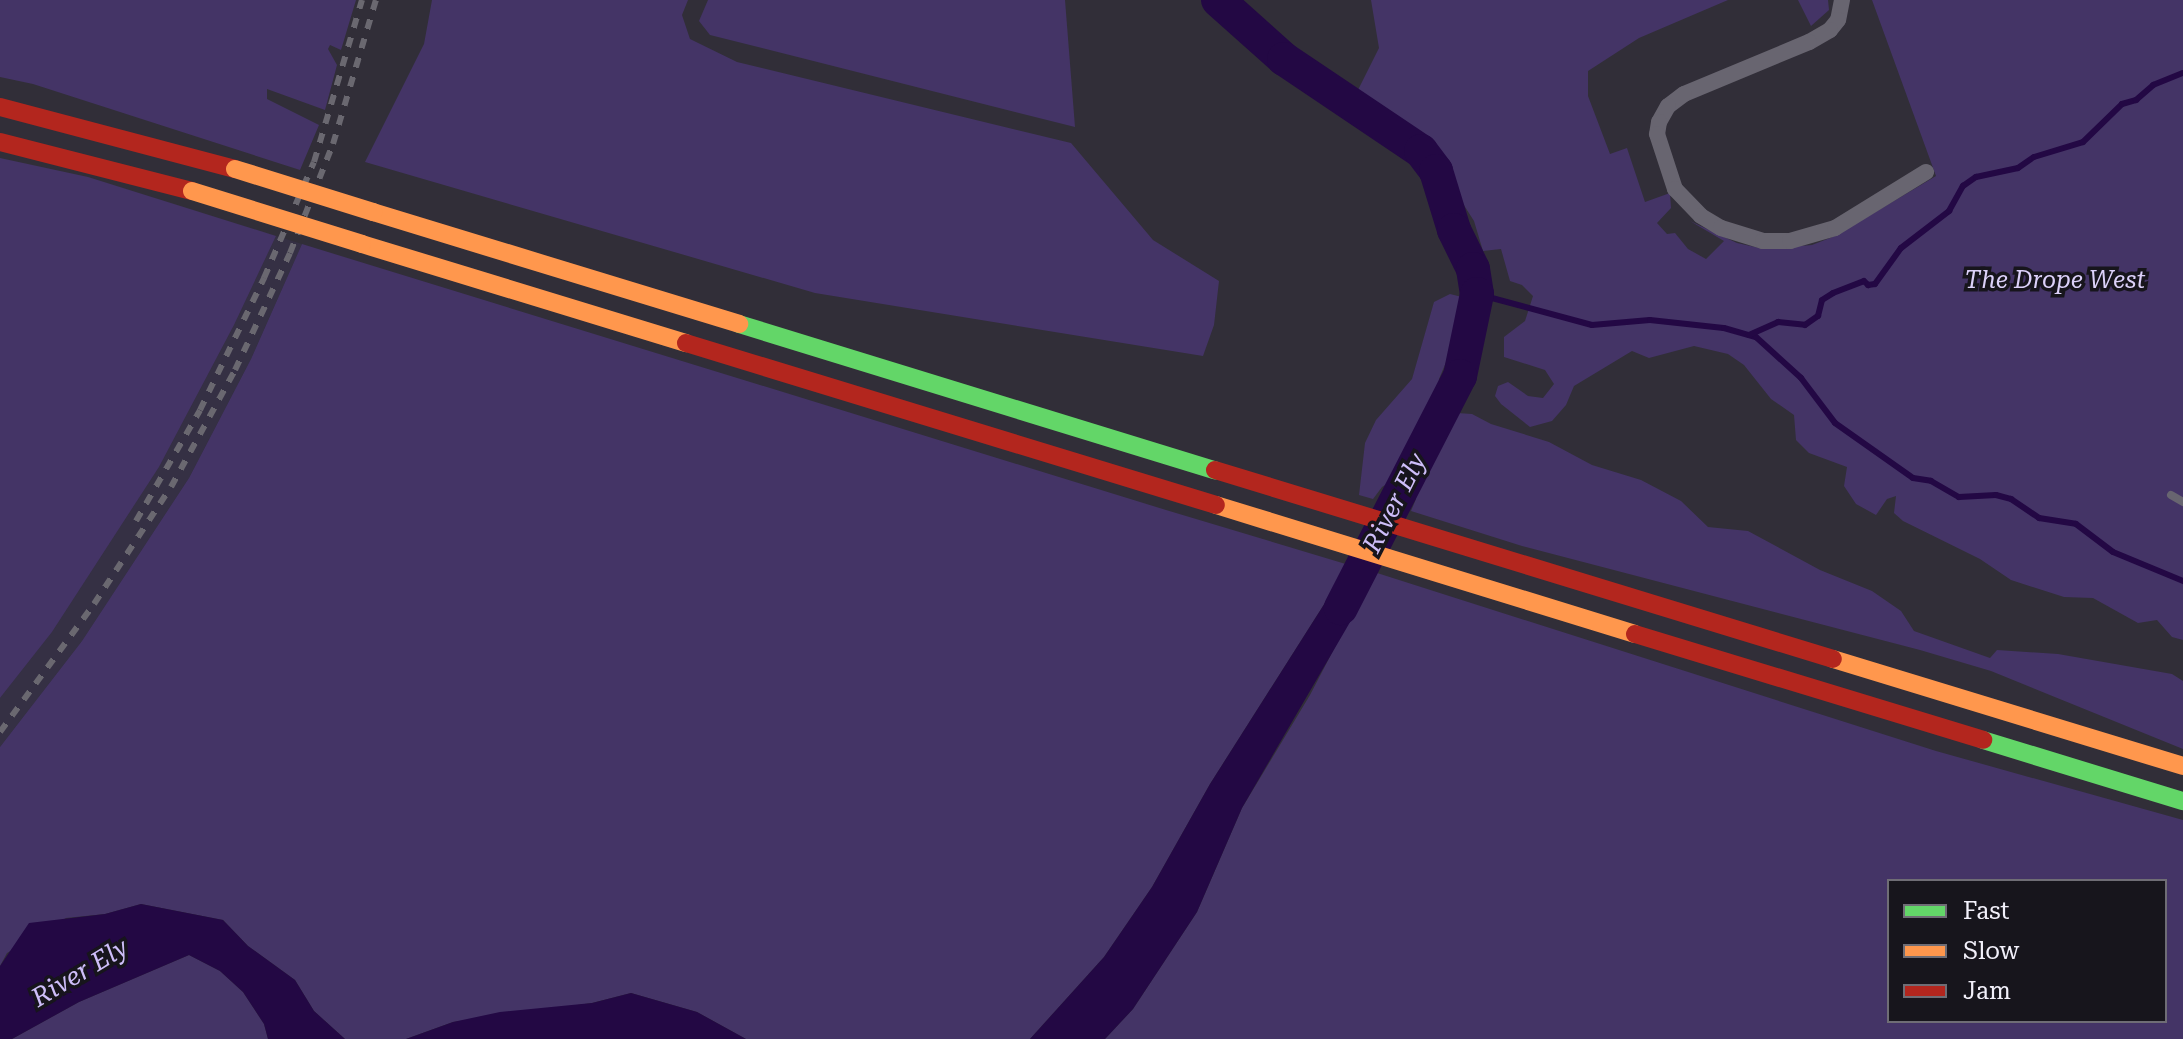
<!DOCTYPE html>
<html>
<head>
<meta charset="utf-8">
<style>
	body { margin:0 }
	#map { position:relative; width:2183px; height:1039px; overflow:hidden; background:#312e38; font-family:"Roboto Serif",serif }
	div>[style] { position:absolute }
	.built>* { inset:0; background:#353044 }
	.green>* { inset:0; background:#443466 }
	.water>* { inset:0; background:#230844 }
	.stream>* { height:6px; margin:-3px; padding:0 3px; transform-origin:3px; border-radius:3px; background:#230844 }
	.river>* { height:34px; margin:-17px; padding:0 17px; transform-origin:17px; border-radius:17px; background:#230844 }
	.lane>* { height:8px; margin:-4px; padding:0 4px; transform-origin:4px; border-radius:4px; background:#686570 }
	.street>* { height:16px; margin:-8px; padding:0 8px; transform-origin:8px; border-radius:8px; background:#686570 }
	.fast>* { height:18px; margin:-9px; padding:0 9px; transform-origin:9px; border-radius:9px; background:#63d668 }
	.slow>* { height:18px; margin:-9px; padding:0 9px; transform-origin:9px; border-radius:9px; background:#ff974d }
	.jam>* { height:18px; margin:-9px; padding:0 9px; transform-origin:9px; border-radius:9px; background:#b3261e }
	.rail>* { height:6px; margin-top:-3px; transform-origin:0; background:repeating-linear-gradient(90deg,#6a6870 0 10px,transparent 0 20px) }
	.slow-bridge>* { height:18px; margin:-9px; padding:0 9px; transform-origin:9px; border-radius:9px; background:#ff974d }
	span { translate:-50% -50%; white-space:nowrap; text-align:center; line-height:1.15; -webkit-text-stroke:7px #17151c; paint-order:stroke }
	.park-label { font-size:24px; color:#dcd1f9; font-style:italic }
	.water-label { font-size:26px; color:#cebef9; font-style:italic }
	.legend { position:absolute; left:1887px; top:879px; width:280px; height:144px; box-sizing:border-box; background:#17151c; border:2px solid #6f6d75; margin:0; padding:10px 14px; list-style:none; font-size:24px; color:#f2f0fa }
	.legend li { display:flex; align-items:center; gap:16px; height:40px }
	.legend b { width:40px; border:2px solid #6f6d75 }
</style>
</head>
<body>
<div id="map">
	<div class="built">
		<i style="clip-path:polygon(276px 236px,302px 244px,251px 359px,189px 478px,82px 641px,0 747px,0 698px,52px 632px,159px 467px,234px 325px)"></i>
	</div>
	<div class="green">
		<i style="clip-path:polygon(0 0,356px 0,341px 50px,330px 45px,328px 49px,337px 65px,325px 110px,267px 89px,267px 99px,319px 125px,300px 170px,33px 84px,0 77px)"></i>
		<i style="clip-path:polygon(432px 0,688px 0,682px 15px,690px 39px,737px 62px,1071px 143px,1153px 240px,1219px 281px,1214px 325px,1203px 356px,815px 293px,365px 162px,424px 44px)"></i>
		<i style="clip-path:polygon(708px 0,1065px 0,1075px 127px,710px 35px,699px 21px)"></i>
		<i style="clip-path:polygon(1371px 0,1728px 0,1639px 38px,1588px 71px,1588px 96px,1610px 154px,1627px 148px,1645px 202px,1670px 193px,1671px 208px,1657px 223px,1667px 234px,1675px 233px,1688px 249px,1706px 259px,1724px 241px,1690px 221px,1737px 243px,1764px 249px,1812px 245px,1835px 236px,1936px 176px,1872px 0,2183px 0,2183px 640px,2172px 637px,2157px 620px,2138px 623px,2093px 598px,2064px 597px,2011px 580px,1980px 559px,1903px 521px,1894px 513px,1896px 496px,1887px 499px,1876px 515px,1856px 504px,1844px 486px,1847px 467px,1809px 453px,1796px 440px,1794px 415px,1771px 399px,1744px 365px,1728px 354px,1694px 346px,1649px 358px,1632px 351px,1574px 386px,1566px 405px,1552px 421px,1530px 427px,1501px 404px,1495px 396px,1498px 386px,1508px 382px,1528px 396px,1543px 398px,1554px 384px,1545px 370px,1504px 357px,1504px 337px,1525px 321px,1533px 296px,1522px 285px,1510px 281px,1501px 249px,1483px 251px,1474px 221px,1453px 188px,1448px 165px,1440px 155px,1435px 159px,1353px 100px,1379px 48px)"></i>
		<i style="clip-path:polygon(1798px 0,1828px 0,1829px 10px,1811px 26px)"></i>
		<i style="clip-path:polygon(0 158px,88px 177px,276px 236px,234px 325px,159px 467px,52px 632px,0 698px)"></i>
		<i style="clip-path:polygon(302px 244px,1166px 510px,1349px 565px,1210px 784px,1152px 887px,1104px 957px,1030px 1039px,746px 1039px,697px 1012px,631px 993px,592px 1003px,453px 1022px,406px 1039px,345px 1039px,314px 1011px,295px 980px,248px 946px,223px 920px,141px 904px,105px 914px,66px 918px,7px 953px,0 966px,0 747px,82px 641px,189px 478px,251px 359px)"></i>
		<i style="clip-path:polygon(1450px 294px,1462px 297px,1467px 312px,1439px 379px,1438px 396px,1395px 479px,1382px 487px,1373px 499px,1359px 495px,1365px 443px,1376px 420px,1412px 379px,1434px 302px)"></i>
		<i style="clip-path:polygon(1457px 413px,1472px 414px,1491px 424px,1549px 442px,1592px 465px,1641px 480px,1681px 501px,1708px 527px,1748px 531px,1820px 570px,1872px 591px,1901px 611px,1914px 631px,1990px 658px,1997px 650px,2058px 654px,2172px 674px,2183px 681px,2183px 749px,1991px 671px,1920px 650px,1522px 546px,1411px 511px,1416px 499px,1416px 472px,1433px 437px)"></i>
		<i style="clip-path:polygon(evenodd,1374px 572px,1936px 751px,2183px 820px,2183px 1039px,1105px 1039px,1133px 1009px,1197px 912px,1242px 808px,1310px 695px,1374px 572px,1889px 881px,2165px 881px,2165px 1021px,1889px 1021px,1889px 881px)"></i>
		<i style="clip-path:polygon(189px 955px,220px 971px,243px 992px,264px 1024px,268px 1039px,12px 1039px,79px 1002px)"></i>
	</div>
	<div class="water">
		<i style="clip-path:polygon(1349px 565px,1374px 572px,1353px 617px,1242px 808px,1197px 912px,1133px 1009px,1105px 1039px,1030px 1039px,1104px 957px,1152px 887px,1210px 784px)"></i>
		<i style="clip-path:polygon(141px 904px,223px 920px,248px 946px,295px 980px,314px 1011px,345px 1039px,268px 1039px,264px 1024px,243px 992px,220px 971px,189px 955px,79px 1002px,12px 1039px,0 1039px,0 966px,29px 923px,105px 914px)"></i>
		<i style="clip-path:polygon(631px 993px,697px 1012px,746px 1039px,406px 1039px,453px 1022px,500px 1012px,592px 1003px)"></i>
	</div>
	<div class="stream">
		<i style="left:1477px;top:294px;width:119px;rotate:15.1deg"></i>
		<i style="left:1592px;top:325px;width:58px;rotate:-4.9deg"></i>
		<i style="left:1650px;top:320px;width:74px;rotate:6.2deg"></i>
		<i style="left:1724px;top:328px;width:33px;rotate:16deg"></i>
		<i style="left:1756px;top:337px;width:61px;rotate:42.3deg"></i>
		<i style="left:1801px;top:378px;width:56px;rotate:52.9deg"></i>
		<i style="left:1835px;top:423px;width:95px;rotate:35.2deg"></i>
		<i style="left:1913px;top:478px;width:18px;rotate:9deg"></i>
		<i style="left:1931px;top:481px;width:32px;rotate:30deg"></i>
		<i style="left:1959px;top:497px;width:37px;rotate:-3deg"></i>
		<i style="left:1996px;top:495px;width:16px;rotate:15deg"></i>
		<i style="left:2011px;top:499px;width:34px;rotate:34deg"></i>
		<i style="left:2039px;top:518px;width:37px;rotate:9deg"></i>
		<i style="left:2076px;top:524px;width:46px;rotate:37.1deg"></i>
		<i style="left:2113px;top:552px;width:76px;rotate:22.5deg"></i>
		<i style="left:1749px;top:335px;width:32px;rotate:-24deg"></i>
		<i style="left:1778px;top:322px;width:27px;rotate:6deg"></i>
		<i style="left:1805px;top:325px;width:16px;rotate:-35deg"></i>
		<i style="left:1818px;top:316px;width:16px;rotate:-76deg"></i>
		<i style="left:1822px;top:300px;width:13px;rotate:-32deg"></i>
		<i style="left:1833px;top:293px;width:33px;rotate:-21deg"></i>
		<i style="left:1864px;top:281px;width:6px;rotate:45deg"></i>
		<i style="left:1868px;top:285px;width:7px;rotate:-8deg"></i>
		<i style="left:1875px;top:284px;width:44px;rotate:-54.2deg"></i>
		<i style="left:1901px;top:248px;width:61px;rotate:-37.6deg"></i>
		<i style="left:1949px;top:211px;width:29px;rotate:-61deg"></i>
		<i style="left:1963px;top:186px;width:16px;rotate:-35deg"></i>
		<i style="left:1976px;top:177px;width:43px;rotate:-12.1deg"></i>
		<i style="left:2018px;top:168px;width:19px;rotate:-35deg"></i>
		<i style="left:2034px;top:157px;width:51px;rotate:-17deg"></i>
		<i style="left:2083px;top:142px;width:54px;rotate:-44.3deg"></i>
		<i style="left:2122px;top:104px;width:15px;rotate:-16deg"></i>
		<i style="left:2136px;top:100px;width:23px;rotate:-41deg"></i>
		<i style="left:2153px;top:85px;width:32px;rotate:-22deg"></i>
	</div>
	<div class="river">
		<i style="left:1218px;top:0;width:89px;rotate:41.8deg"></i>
		<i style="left:1284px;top:59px;width:165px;rotate:33.9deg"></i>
		<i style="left:1421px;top:151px;width:25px;rotate:53deg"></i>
		<i style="left:1436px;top:171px;width:62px;rotate:73deg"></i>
		<i style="left:1454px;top:230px;width:43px;rotate:64deg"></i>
		<i style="left:1473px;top:269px;width:25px;rotate:81deg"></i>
		<i style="left:1477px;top:294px;width:84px;rotate:101.7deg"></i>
		<i style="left:1460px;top:376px;width:261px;rotate:117.2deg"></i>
	</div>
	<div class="lane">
		<i style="left:2171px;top:495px;width:14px;rotate:30deg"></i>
	</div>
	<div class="street">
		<i style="left:1842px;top:0;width:20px;rotate:101deg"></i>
		<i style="left:1838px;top:20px;width:13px;rotate:129deg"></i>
		<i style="left:1830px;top:30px;width:24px;rotate:150deg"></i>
		<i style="left:1809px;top:42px;width:135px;rotate:157.4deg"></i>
		<i style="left:1684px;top:94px;width:20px;rotate:143deg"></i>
		<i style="left:1668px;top:106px;width:18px;rotate:119deg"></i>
		<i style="left:1659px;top:122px;width:12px;rotate:99deg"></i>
		<i style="left:1657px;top:134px;width:58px;rotate:71.9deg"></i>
		<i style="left:1675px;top:189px;width:37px;rotate:46deg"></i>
		<i style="left:1701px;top:216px;width:23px;rotate:31deg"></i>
		<i style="left:1721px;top:228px;width:44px;rotate:17.2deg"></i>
		<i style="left:1763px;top:241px;width:27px"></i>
		<i style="left:1790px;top:241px;width:47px;rotate:-16.1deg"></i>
		<i style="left:1835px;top:228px;width:107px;rotate:-31.6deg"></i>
	</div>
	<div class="fast">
		<i style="left:739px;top:324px;width:498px;rotate:17.1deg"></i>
		<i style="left:1983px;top:740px;width:209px;rotate:17deg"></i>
	</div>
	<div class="slow">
		<i style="left:373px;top:212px;width:383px;rotate:17deg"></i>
		<i style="left:362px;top:244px;width:339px;rotate:17deg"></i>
		<i style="left:1216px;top:505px;width:438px;rotate:17.1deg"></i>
		<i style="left:1833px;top:659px;width:366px;rotate:17deg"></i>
	</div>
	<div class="jam">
		<i style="left:0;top:107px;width:243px;rotate:14.8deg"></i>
		<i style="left:0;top:142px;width:198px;rotate:14.3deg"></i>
		<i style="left:686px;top:343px;width:554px;rotate:17deg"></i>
		<i style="left:1215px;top:470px;width:646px;rotate:17deg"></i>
		<i style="left:1635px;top:634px;width:364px;rotate:16.9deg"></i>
	</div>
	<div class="rail">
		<i style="left:136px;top:521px;width:128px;rotate:-60deg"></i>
		<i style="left:200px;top:410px;width:147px;rotate:-64.1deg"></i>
		<i style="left:264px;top:278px;width:126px;rotate:-66.7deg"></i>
		<i style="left:314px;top:162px;width:169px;rotate:-73.5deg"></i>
		<i style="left:0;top:732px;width:159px;rotate:-53.7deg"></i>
		<i style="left:94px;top:604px;width:140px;rotate:-56.7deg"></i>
		<i style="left:171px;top:487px;width:133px;rotate:-61.3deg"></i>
		<i style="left:235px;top:370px;width:129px;rotate:-64.8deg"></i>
		<i style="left:290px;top:253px;width:117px;rotate:-68.5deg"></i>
		<i style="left:333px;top:144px;width:150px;rotate:-73.4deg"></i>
	</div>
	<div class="slow-bridge">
		<i style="left:235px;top:169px;width:145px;rotate:17.3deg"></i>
		<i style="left:192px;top:191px;width:178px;rotate:17.3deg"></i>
	</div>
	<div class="park-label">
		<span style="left:2055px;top:281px">The Drope West</span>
	</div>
	<div class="water-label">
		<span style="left:1395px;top:503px;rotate:-63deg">River Ely</span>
		<span style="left:80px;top:973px;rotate:-31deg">River Ely</span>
	</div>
	<ul class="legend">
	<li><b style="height:10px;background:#63d668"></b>Fast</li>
	<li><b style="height:10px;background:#ff974d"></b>Slow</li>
	<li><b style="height:10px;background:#b3261e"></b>Jam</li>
	</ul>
</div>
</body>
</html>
